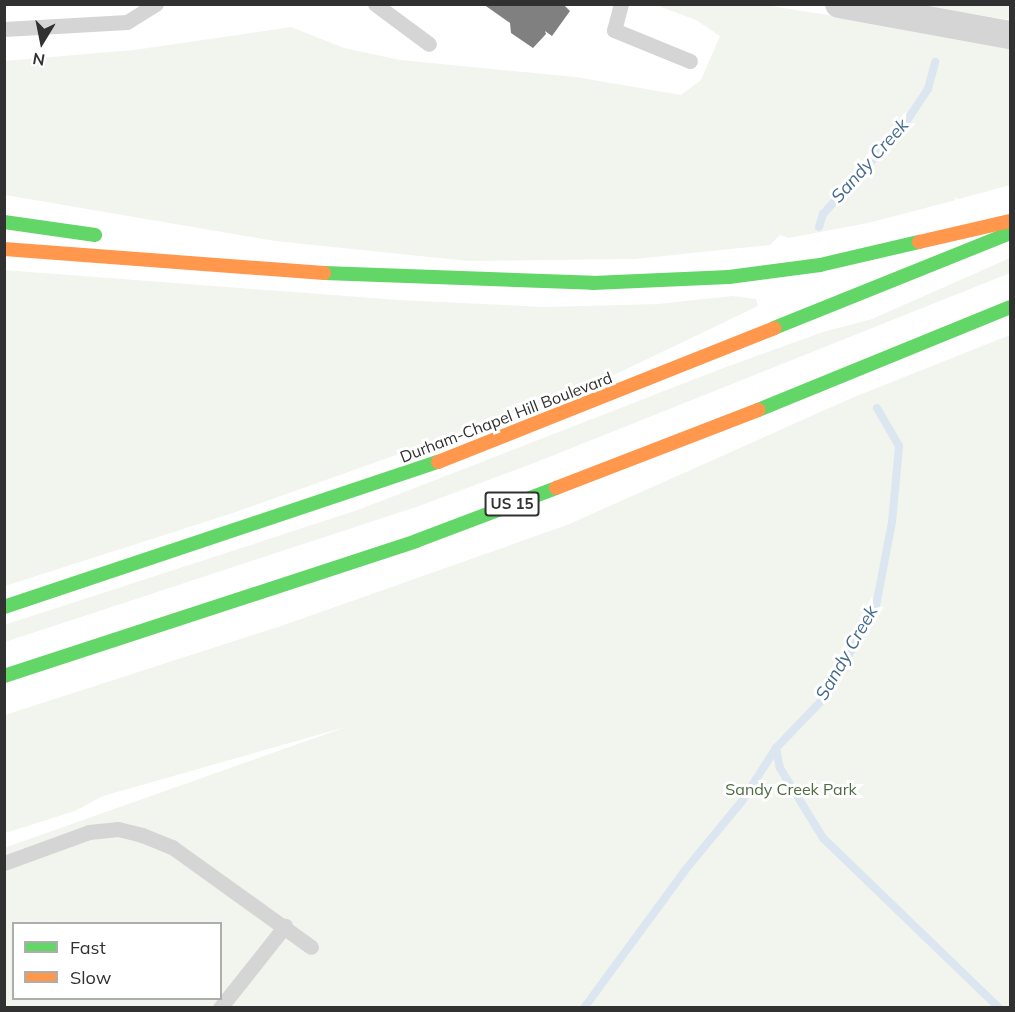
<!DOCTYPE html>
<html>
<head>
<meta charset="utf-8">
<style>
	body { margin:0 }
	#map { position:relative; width:1015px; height:1012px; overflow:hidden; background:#fff; font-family:Mulish,sans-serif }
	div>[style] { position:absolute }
	.green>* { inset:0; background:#f1f5ee }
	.stream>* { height:8px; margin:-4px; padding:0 4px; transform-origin:4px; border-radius:4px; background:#dce6f1 }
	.building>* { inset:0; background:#808080 }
	.lane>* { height:15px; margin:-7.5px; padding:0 7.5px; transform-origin:7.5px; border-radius:7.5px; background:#d5d5d5 }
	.street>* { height:28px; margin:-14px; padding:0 14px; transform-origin:14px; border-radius:14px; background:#d5d5d5 }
	.fast>* { height:14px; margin:-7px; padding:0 7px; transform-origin:7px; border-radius:7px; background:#63d668 }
	.slow>* { height:14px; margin:-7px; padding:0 7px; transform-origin:7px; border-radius:7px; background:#ff974d }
	span { translate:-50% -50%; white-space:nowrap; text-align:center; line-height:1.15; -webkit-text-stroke:6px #fff; paint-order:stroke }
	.shield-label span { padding:2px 4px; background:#fff; border:2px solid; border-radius:4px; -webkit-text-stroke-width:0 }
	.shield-label { font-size:15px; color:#313131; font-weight:700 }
	.street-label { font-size:16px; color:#313131 }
	.park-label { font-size:16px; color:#4f6b40 }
	.water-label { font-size:18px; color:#426a8f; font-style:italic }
	.frame { position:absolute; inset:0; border:6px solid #313131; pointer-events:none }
	.legend { position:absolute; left:12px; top:922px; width:210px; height:78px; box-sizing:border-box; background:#fff; border:2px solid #adadad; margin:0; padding:8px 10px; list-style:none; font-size:18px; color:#313131 }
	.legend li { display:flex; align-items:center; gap:12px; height:30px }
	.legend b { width:30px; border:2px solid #adadad }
	.north { position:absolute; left:12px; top:12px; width:60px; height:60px; -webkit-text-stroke:4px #fff; paint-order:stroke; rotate:190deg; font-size:16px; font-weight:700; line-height:24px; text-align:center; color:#313131 }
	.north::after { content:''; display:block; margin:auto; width:21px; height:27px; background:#313131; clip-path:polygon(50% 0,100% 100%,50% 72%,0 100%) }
</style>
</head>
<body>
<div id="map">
	<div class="green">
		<i style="clip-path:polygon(656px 5px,765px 5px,1010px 44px,1010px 185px,959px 199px,954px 197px,956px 200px,868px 223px,789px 238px,780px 235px,770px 245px,635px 259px,468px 261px,275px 241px,5px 195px,4px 61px,134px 50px,291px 27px,344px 48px,400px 60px,576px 77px,681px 95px,701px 80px,720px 36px,696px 20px)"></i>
		<i style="clip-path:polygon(917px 5px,1010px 5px,1010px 20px)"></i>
		<i style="clip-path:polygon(1010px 258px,1010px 273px,534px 463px,419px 506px,5px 642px,4px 625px,358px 510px,718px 370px,823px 332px,872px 319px)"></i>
		<i style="clip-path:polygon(4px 270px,399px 300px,545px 307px,658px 304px,733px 296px,756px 299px,758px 306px,612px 376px,556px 398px,233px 513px,5px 586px)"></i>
		<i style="clip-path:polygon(evenodd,1010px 335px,1010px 1007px,5px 1007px,4px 848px,346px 727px,103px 796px,75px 811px,5px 833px,5px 715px,284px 625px,567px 525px,854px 397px,1010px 335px,14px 924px,220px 924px,220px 998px,14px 998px,14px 924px)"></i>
	</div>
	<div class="stream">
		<i style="left:819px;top:227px;width:14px;rotate:-73deg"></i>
		<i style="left:823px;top:214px;width:117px;rotate:-47.4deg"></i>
		<i style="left:902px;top:128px;width:47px;rotate:-56.3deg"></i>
		<i style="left:928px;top:89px;width:28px;rotate:-75deg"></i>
		<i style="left:776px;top:748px;width:20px;rotate:79deg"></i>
		<i style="left:780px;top:768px;width:82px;rotate:58.4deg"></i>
		<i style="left:823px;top:838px;width:245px;rotate:44deg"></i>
		<i style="left:584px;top:1008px;width:172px;rotate:-53.7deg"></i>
		<i style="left:686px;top:869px;width:88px;rotate:-50.5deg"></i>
		<i style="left:742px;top:801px;width:63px;rotate:-57.3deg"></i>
		<i style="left:776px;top:748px;width:72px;rotate:-46.1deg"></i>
		<i style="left:826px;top:696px;width:103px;rotate:-60.9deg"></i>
		<i style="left:876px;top:606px;width:86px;rotate:-79.2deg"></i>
		<i style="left:892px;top:522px;width:76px;rotate:-84.7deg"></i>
		<i style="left:899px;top:446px;width:44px;rotate:-120.1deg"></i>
	</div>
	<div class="building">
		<i style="clip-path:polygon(483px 4px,563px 4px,570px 11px,552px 36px,545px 31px,546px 34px,533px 48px,511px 33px,510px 23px)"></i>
	</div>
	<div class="lane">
		<i style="left:375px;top:4px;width:67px;rotate:36.5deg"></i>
		<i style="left:621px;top:4px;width:27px;rotate:105deg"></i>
		<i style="left:614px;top:30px;width:82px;rotate:22.2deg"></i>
		<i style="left:4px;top:29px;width:123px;rotate:-3.3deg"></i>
		<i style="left:127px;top:22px;width:34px;rotate:-32deg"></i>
		<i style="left:4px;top:863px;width:90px;rotate:-20deg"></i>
		<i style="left:89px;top:832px;width:29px;rotate:-6deg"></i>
		<i style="left:118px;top:829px;width:25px;rotate:14deg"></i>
		<i style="left:142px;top:835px;width:32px;rotate:22deg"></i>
		<i style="left:172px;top:847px;width:171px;rotate:35.7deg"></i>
		<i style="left:220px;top:1008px;width:105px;rotate:-51.6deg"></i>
	</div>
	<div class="street">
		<i style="left:839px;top:4px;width:174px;rotate:10.3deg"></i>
	</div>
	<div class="fast">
		<i style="left:4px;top:222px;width:92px;rotate:8.1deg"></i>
		<i style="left:324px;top:273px;width:269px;rotate:2.1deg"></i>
		<i style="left:593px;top:283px;width:136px;rotate:-2.5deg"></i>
		<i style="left:729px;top:277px;width:92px;rotate:-7.5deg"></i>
		<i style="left:820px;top:265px;width:102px;rotate:-13.1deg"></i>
		<i style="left:774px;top:328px;width:254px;rotate:-21.9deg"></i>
		<i style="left:758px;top:410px;width:272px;rotate:-22.2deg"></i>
		<i style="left:4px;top:607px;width:458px;rotate:-18.5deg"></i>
		<i style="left:4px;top:676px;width:434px;rotate:-18.1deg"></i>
		<i style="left:416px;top:541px;width:150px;rotate:-20.7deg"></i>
	</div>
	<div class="slow">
		<i style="left:919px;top:242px;width:93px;rotate:-13deg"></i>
		<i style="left:4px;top:249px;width:321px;rotate:4.3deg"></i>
		<i style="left:438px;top:462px;width:362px;rotate:-21.7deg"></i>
		<i style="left:556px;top:488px;width:217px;rotate:-21.1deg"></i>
	</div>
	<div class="shield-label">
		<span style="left:512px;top:504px">US 15</span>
	</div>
	<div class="street-label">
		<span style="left:506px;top:417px;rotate:-21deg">Durham-Chapel Hill Boulevard</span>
	</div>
	<div class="park-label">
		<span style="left:791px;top:789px">Sandy Creek Park</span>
	</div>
	<div class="water-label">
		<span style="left:870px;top:161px;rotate:-48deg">Sandy Creek</span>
		<span style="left:847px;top:653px;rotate:-60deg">Sandy Creek</span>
	</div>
	<div class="frame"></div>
	<ul class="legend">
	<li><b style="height:8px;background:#63d668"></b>Fast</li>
	<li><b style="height:8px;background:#ff974d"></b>Slow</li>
	</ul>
	<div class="north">N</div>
</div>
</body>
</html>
